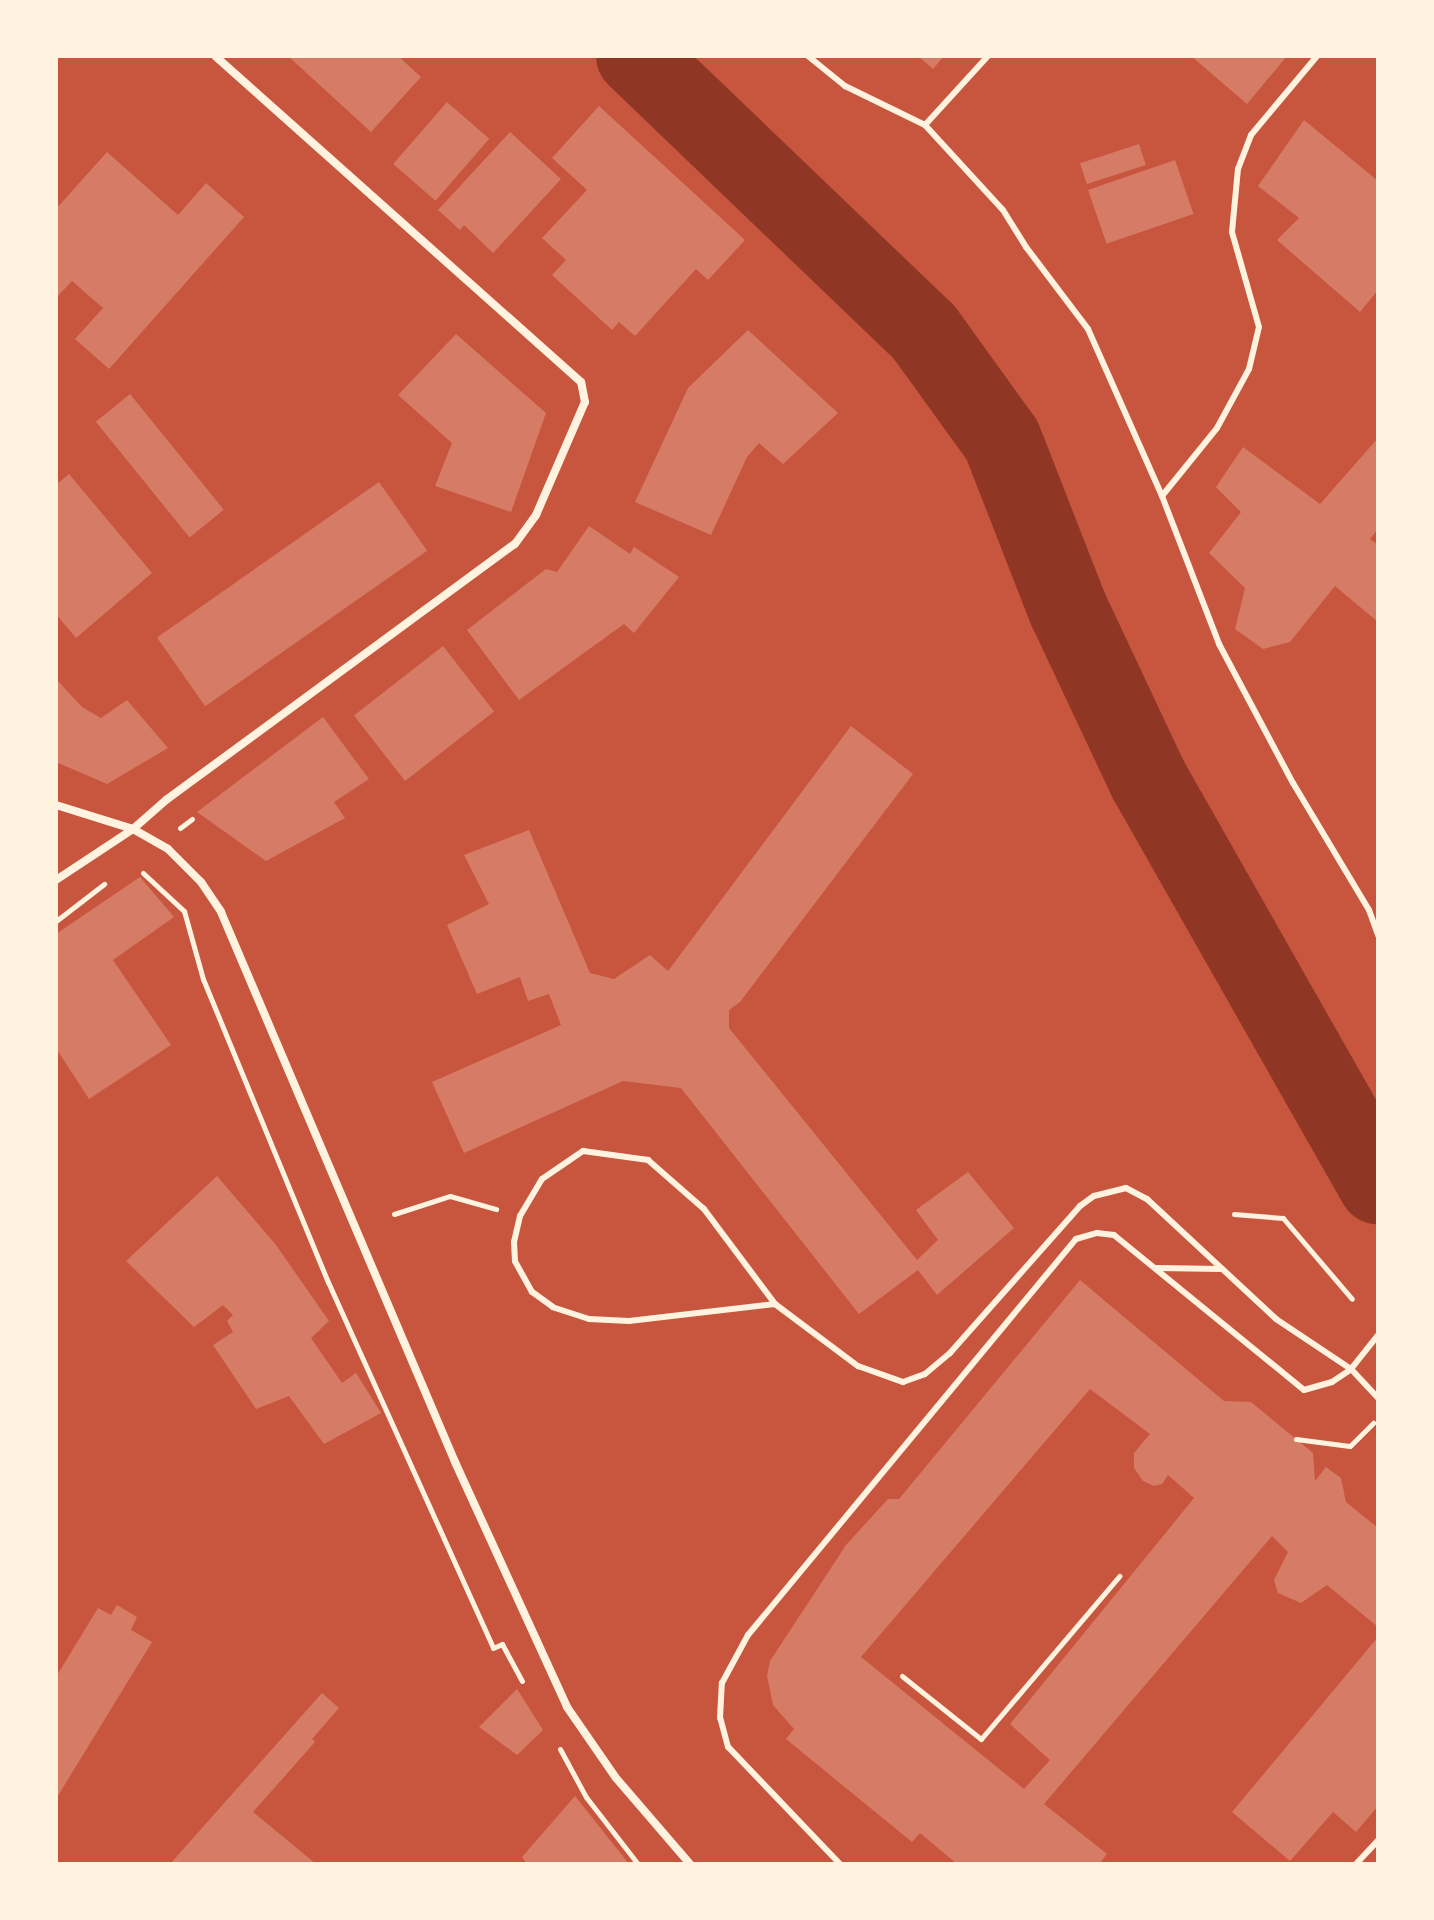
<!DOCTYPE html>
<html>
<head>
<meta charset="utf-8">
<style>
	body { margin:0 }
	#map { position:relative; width:1434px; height:1920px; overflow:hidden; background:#c8553d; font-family:"Space Grotesk",sans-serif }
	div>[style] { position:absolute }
	.river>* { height:80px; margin:-40px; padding:0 40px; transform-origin:40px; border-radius:40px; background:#8f3625 }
	.building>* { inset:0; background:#d67c66; transform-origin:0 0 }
	.path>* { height:5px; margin:-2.5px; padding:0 2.5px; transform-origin:2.5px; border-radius:2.5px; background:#fff3e0 }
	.service>* { height:6px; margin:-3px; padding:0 3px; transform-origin:3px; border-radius:3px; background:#fff3e0 }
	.minor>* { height:8px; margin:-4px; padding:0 4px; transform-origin:4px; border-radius:4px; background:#fff3e0 }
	span { translate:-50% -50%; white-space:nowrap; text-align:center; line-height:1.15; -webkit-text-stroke:6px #fff3e0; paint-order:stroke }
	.frame { position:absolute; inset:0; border:58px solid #fff3e0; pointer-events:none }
</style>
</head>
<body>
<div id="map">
	<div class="river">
		<i style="left:636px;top:56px;width:399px;rotate:43.8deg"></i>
		<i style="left:924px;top:332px;width:133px;rotate:54.2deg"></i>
		<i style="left:1002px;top:440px;width:181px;rotate:68.7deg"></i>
		<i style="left:1068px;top:609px;width:190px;rotate:64.8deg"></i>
		<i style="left:1149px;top:781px;width:464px;rotate:60.4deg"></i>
	</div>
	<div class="building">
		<i style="clip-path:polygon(288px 56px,398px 56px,421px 77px,371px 132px)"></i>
		<i style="clip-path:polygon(918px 56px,944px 56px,933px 69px)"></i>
		<i style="clip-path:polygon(1191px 56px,1287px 56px,1247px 104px)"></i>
		<i style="left:447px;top:102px;width:56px;height:82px;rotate:41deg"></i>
		<i style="clip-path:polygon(599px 106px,745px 240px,708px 280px,696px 269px,635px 336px,619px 322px,612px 330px,552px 275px,566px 260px,542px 238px,587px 190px,552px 158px)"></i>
		<i style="clip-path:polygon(1304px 120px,1378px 181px,1378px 290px,1360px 312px,1277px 240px,1299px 218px,1258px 186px)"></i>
		<i style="clip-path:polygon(510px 132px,561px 179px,493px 253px,464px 225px,460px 230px,438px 210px)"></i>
		<i style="left:1139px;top:144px;width:22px;height:62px;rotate:72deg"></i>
		<i style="clip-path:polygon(107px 152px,178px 215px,206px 183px,244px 217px,109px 369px,75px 339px,103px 308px,72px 281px,56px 298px,56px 209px)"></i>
		<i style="left:1175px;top:160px;width:57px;height:92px;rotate:71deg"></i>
		<i style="clip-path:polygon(748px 330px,838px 413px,783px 464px,759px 443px,747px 457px,711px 535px,635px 502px,688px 388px)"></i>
		<i style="clip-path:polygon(456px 334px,546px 413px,511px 512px,435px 486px,452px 443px,398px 395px)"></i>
		<i style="left:130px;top:394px;width:149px;height:44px;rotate:51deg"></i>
		<i style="clip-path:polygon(1378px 438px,1378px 529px,1370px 539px,1378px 545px,1378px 622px,1335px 586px,1290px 642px,1263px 649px,1235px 629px,1245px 588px,1209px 553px,1241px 512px,1216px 487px,1243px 447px,1320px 504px)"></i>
		<i style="clip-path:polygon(69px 474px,152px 573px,76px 638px,56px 614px,56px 485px)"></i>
		<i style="left:379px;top:482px;width:84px;height:271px;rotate:55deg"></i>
		<i style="clip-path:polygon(589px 526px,630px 554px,634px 547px,679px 577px,634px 633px,624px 624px,519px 700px,467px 630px,546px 569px,557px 572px)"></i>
		<i style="left:443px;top:646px;width:83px;height:113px;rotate:52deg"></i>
		<i style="clip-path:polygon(56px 679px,82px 707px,101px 718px,127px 700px,168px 748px,107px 784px,56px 762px)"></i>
		<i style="clip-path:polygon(323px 717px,369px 779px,334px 802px,345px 818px,266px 861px,197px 812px)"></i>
		<i style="clip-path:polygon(851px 726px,913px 774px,740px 1002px,729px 1010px,729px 1028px,917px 1260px,938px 1240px,916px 1210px,968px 1172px,1014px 1228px,937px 1295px,918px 1270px,859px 1314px,681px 1088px,623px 1081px,464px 1153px,432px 1082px,561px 1025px,549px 994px,528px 1001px,520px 977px,477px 994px,447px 925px,489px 904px,464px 855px,529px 830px,590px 973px,614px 979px,650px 955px,668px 971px)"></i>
		<i style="clip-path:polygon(140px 877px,174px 917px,113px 960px,171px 1045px,89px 1099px,56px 1048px,56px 934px)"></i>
		<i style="clip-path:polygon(217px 1176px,276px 1245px,329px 1321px,311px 1338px,342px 1383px,356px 1373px,381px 1413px,324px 1444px,289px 1396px,256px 1409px,213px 1345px,233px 1332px,227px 1321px,233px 1315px,223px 1305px,194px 1327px,126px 1261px)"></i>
		<i style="clip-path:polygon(evenodd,1080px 1280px,1224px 1401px,1251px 1402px,1313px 1453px,1315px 1481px,1326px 1467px,1341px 1478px,1346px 1502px,1378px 1528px,1378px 1627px,1327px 1585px,1301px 1603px,1278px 1593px,1274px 1580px,1288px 1552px,1272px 1536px,1044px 1804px,1107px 1854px,1099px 1864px,957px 1864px,920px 1833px,912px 1842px,786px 1739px,794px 1729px,773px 1705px,767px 1676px,770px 1661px,846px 1545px,888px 1499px,899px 1499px,1080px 1280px,1090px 1389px,1150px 1434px,1134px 1453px,1134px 1468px,1143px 1481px,1154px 1486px,1162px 1484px,1168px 1475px,1194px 1498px,1010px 1724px,1050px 1760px,1024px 1789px,861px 1657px,1090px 1389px)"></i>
		<i style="clip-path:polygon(117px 1605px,137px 1617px,131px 1630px,152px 1642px,56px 1799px,56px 1677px,98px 1608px,111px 1615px)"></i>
		<i style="clip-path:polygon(1378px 1637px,1378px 1806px,1356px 1832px,1333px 1812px,1290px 1861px,1232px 1812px)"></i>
		<i style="clip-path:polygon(517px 1689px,543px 1730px,517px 1755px,479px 1727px)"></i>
		<i style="clip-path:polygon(322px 1693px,339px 1708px,312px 1739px,315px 1742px,253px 1812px,316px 1864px,170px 1864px)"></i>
		<i style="clip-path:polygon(575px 1796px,629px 1864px,527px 1864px,522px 1857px)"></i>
	</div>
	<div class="path">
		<i style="left:180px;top:828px;width:15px;rotate:-37deg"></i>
		<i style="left:143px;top:873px;width:56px;rotate:42.8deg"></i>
		<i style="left:184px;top:911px;width:71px;rotate:74.4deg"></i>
		<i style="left:203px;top:979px;width:328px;rotate:67.6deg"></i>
		<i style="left:328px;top:1282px;width:401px;rotate:65.7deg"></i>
		<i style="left:493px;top:1648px;width:10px;rotate:-24deg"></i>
		<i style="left:502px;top:1644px;width:42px;rotate:61.6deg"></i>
		<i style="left:56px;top:921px;width:61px;rotate:-37.6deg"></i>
		<i style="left:394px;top:1214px;width:59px;rotate:-17.8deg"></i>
		<i style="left:450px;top:1196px;width:48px;rotate:15.8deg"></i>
		<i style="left:1234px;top:1214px;width:49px;rotate:4.7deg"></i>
		<i style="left:1283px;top:1218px;width:106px;rotate:49.6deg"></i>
		<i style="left:1296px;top:1439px;width:54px;rotate:7.4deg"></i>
		<i style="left:1350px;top:1446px;width:33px;rotate:-45deg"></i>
		<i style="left:902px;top:1676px;width:101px;rotate:38.6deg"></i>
		<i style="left:981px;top:1739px;width:214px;rotate:-49.7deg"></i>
		<i style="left:560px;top:1749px;width:55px;rotate:61.6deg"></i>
		<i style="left:586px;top:1797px;width:85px;rotate:52.2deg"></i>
	</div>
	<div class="service">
		<i style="left:808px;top:56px;width:48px;rotate:39deg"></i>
		<i style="left:845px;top:86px;width:89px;rotate:26deg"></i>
		<i style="left:925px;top:125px;width:115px;rotate:47.5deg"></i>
		<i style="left:1003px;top:210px;width:44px;rotate:58.1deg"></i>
		<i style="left:1026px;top:247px;width:103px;rotate:52.9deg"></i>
		<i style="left:1088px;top:329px;width:183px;rotate:66.1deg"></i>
		<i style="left:1162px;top:496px;width:159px;rotate:68.9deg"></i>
		<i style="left:1219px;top:644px;width:157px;rotate:62deg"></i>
		<i style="left:1293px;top:783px;width:148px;rotate:59.1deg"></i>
		<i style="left:1369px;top:910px;width:27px;rotate:70deg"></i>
		<i style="left:925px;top:125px;width:93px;rotate:-47.6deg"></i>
		<i style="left:1162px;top:496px;width:87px;rotate:-51deg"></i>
		<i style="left:1217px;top:428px;width:67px;rotate:-61.5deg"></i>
		<i style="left:1249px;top:369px;width:43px;rotate:-76.6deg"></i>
		<i style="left:1259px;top:327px;width:99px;rotate:-105.9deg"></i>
		<i style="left:1232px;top:232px;width:63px;rotate:-84.6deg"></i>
		<i style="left:1238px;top:169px;width:36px;rotate:-69deg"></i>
		<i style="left:1251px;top:135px;width:103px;rotate:-50.1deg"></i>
		<i style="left:583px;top:1151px;width:66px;rotate:7.9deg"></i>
		<i style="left:648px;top:1160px;width:74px;rotate:41.2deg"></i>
		<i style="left:704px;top:1209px;width:119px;rotate:53.2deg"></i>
		<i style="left:775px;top:1304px;width:147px;rotate:173.4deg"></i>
		<i style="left:629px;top:1321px;width:40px;rotate:-177.1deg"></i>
		<i style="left:589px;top:1319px;width:38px;rotate:-162deg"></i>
		<i style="left:553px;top:1307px;width:26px;rotate:-144deg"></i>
		<i style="left:532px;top:1292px;width:35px;rotate:-119deg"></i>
		<i style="left:515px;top:1261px;width:19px;rotate:-93deg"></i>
		<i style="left:514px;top:1242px;width:27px;rotate:-77deg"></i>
		<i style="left:520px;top:1216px;width:43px;rotate:-59.3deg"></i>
		<i style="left:542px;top:1179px;width:50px;rotate:-34.3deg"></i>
		<i style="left:1157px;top:1268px;width:65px;rotate:0.9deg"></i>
		<i style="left:775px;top:1304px;width:104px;rotate:36.8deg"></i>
		<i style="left:858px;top:1366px;width:48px;rotate:19.6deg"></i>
		<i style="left:903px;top:1382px;width:23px;rotate:-20deg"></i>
		<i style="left:925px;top:1374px;width:33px;rotate:-40deg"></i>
		<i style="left:950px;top:1353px;width:196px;rotate:-48.5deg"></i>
		<i style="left:1080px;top:1206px;width:17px;rotate:-36deg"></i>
		<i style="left:1094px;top:1196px;width:33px;rotate:-14deg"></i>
		<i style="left:1126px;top:1188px;width:24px;rotate:28deg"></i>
		<i style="left:1147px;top:1199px;width:176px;rotate:42.9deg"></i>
		<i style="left:1276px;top:1319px;width:90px;rotate:33.7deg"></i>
		<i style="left:1351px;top:1369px;width:40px;rotate:47deg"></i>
		<i style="left:840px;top:1864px;width:162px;rotate:-133.7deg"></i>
		<i style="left:728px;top:1747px;width:30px;rotate:-105deg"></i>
		<i style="left:720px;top:1718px;width:35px;rotate:-87deg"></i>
		<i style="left:722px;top:1683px;width:55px;rotate:-61.6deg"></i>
		<i style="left:748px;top:1635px;width:514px;rotate:-50.37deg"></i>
		<i style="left:1076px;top:1239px;width:22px;rotate:-16deg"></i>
		<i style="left:1097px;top:1233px;width:17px;rotate:7deg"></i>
		<i style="left:1114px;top:1235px;width:245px;rotate:39.2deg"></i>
		<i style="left:1304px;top:1390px;width:29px;rotate:-16deg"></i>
		<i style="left:1332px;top:1382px;width:23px;rotate:-34deg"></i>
		<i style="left:1351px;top:1369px;width:43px;rotate:-51.5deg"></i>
		<i style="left:1356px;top:1864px;width:33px;rotate:-47deg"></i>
	</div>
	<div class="minor">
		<i style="left:56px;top:805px;width:81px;rotate:17.3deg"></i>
		<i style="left:133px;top:829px;width:40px;rotate:29.7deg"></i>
		<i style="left:168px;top:849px;width:47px;rotate:45deg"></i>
		<i style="left:201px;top:882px;width:36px;rotate:56deg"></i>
		<i style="left:221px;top:912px;width:598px;rotate:66.95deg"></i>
		<i style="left:455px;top:1462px;width:269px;rotate:65.4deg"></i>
		<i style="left:567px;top:1707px;width:86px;rotate:55.4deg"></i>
		<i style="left:616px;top:1778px;width:113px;rotate:49.3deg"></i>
		<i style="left:56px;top:880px;width:92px;rotate:-33.5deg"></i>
		<i style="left:133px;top:829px;width:44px;rotate:-41.3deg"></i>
		<i style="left:166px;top:800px;width:433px;rotate:-36.3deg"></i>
		<i style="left:515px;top:544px;width:36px;rotate:-54deg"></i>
		<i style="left:536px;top:515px;width:123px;rotate:-66.6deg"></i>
		<i style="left:585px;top:402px;width:20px;rotate:-101deg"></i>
		<i style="left:581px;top:382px;width:490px;rotate:-138.3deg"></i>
	</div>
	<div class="frame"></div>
</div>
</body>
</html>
